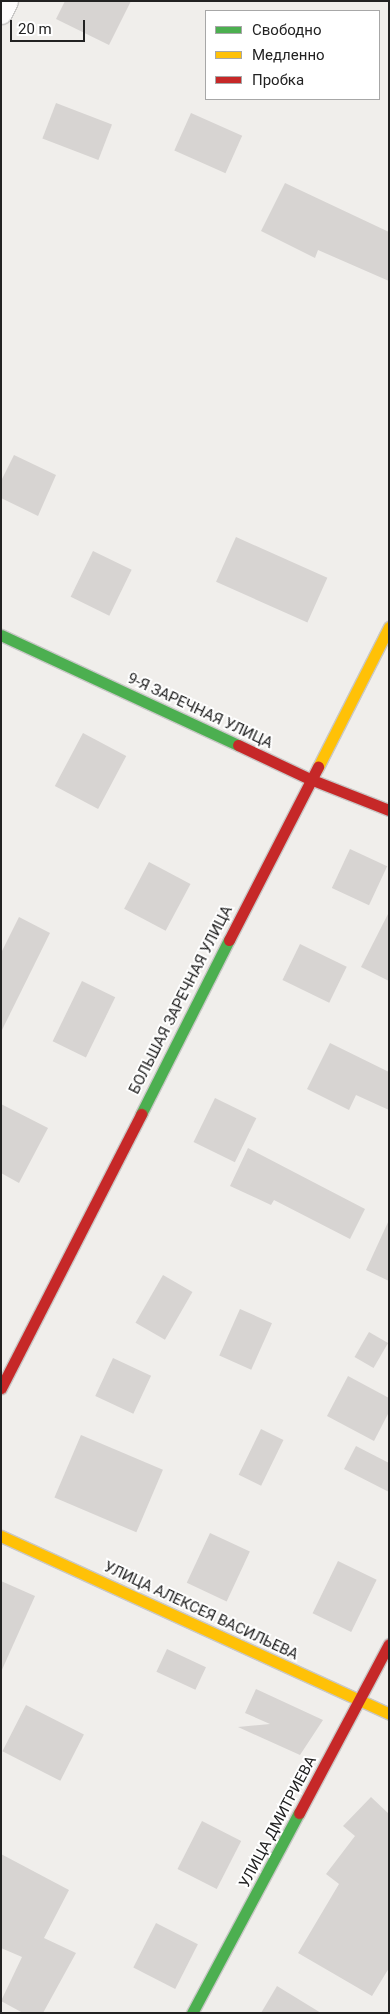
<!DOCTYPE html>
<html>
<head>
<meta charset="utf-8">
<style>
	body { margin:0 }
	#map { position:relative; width:390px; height:2014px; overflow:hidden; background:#f0eeeb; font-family:Roboto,sans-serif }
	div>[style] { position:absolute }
	.building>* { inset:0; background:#d7d4d2; transform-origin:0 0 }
	.roads { filter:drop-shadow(1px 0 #c9c8c7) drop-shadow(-1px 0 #c9c8c7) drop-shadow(0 1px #c9c8c7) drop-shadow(0 -1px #c9c8c7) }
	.street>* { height:21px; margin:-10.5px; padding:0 10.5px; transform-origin:10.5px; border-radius:10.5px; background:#fdfcfc }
	.fast>* { height:11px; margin:-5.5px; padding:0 5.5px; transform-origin:5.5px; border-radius:5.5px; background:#4caf50 }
	.slow>* { height:11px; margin:-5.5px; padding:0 5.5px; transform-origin:5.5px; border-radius:5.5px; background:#ffc107 }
	.jam>* { height:11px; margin:-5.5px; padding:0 5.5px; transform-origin:5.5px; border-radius:5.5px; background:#c62828 }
	span { translate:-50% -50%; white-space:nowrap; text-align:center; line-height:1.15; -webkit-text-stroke:4px #fff; paint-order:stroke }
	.street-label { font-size:15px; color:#222 }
	.frame { position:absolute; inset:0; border:2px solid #222; pointer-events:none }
	.legend { position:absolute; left:205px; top:10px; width:175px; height:90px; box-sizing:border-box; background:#fff; border:1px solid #a7a7a7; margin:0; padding:6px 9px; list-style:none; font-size:15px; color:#222 }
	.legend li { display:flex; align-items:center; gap:10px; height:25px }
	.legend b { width:25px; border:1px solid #a7a7a7 }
	.scale { position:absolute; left:10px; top:20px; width:75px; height:22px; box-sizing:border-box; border:2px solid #222; border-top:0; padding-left:6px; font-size:15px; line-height:18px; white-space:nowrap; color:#222; -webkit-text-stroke:4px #fff; paint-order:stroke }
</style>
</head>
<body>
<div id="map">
	<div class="building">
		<i style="clip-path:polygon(65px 1px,131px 1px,109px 45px,56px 19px)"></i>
		<i style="left:56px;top:103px;width:60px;height:38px;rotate:21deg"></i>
		<i style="left:191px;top:113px;width:56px;height:41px;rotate:24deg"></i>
		<i style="clip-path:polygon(285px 183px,389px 232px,389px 281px,318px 250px,315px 258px,261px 231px)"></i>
		<i style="clip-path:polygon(14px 455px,56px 475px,38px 516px,1px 498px,1px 481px)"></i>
		<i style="left:236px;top:537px;width:100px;height:49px;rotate:24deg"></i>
		<i style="left:93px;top:551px;width:43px;height:51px;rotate:26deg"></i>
		<i style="left:83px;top:733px;width:49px;height:60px;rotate:28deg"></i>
		<i style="left:350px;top:849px;width:41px;height:43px;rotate:25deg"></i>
		<i style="left:149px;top:862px;width:47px;height:53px;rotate:28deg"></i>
		<i style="clip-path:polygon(389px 912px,389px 981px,361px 967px)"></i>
		<i style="clip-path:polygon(19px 917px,50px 933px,1px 1032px,1px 953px)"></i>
		<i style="left:300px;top:944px;width:52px;height:40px;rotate:26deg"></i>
		<i style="left:82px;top:981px;width:37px;height:67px;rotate:26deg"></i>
		<i style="clip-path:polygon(330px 1043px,389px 1072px,389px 1110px,356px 1095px,349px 1110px,307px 1089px)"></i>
		<i style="left:215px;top:1098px;width:46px;height:49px;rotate:26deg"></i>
		<i style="clip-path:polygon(1px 1104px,48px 1128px,19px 1183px,1px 1173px)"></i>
		<i style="clip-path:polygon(248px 1148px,365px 1209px,350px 1239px,274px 1200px,271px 1205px,230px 1186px)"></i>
		<i style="clip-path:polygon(389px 1220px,389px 1281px,366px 1270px)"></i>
		<i style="left:163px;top:1275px;width:34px;height:55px;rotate:30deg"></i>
		<i style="left:240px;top:1309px;width:35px;height:51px;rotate:24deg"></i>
		<i style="left:369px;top:1332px;width:22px;height:29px;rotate:30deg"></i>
		<i style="left:113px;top:1358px;width:42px;height:42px;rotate:25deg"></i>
		<i style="clip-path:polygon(348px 1376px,389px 1398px,389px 1412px,374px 1441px,327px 1416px)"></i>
		<i style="left:261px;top:1429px;width:25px;height:51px;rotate:26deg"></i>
		<i style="left:81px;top:1435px;width:89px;height:68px;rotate:23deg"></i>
		<i style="clip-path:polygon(356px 1446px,389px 1463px,389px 1492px,344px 1469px)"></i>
		<i style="left:210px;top:1533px;width:44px;height:55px;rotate:25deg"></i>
		<i style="left:338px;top:1561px;width:43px;height:58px;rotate:26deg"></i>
		<i style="clip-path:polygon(1px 1581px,35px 1596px,1px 1672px)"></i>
		<i style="left:167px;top:1649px;width:43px;height:25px;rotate:25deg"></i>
		<i style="clip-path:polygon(256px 1689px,323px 1720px,300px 1755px,238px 1727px,270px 1724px,245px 1713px)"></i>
		<i style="left:26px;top:1705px;width:65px;height:52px;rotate:27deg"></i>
		<i style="clip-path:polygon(371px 1797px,389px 1814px,389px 1968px,372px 1996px,298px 1953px,339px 1884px,326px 1874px,355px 1836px,343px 1826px)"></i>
		<i style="left:202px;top:1821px;width:44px;height:54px;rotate:27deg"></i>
		<i style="clip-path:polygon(1px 1854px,69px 1890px,44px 1938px,76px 1953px,43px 2013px,23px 2013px,1px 2001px,22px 1957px,1px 1948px)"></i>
		<i style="left:156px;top:1923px;width:47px;height:50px;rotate:27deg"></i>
		<i style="clip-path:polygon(277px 1986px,321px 2013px,261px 2013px)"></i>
	</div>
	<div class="roads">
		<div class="street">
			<i style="left:1px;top:13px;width:13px;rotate:-63deg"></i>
		</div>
		<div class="fast">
			<i style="left:1px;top:635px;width:261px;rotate:24.9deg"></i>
			<i style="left:141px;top:1114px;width:195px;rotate:-63.2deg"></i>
			<i style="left:192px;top:2013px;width:227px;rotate:-61.9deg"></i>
		</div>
		<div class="slow">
			<i style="left:318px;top:767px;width:157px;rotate:-63.1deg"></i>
			<i style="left:1px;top:1536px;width:427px;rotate:24.6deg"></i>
		</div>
		<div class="jam">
			<i style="left:238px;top:745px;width:80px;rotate:25.3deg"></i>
			<i style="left:310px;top:779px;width:85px;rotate:21.4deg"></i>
			<i style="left:229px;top:940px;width:195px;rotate:-62.8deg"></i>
			<i style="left:1px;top:1388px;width:308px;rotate:-62.9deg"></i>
			<i style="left:299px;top:1813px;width:191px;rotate:-62deg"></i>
		</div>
	</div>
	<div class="street-label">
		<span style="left:200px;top:711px;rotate:25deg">9-Я ЗАРЕЧНАЯ УЛИЦА</span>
		<span style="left:181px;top:1000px;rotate:-63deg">БОЛЬШАЯ ЗАРЕЧНАЯ УЛИЦА</span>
		<span style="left:201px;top:1611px;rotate:25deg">УЛИЦА АЛЕКСЕЯ ВАСИЛЬЕВА</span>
		<span style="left:278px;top:1822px;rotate:-62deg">УЛИЦА ДМИТРИЕВА</span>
	</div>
	<div class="frame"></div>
	<ul class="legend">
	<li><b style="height:6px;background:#4caf50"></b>Свободно</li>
	<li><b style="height:6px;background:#ffc107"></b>Медленно</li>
	<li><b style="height:6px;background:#c62828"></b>Пробка</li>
	</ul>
	<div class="scale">20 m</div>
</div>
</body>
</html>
